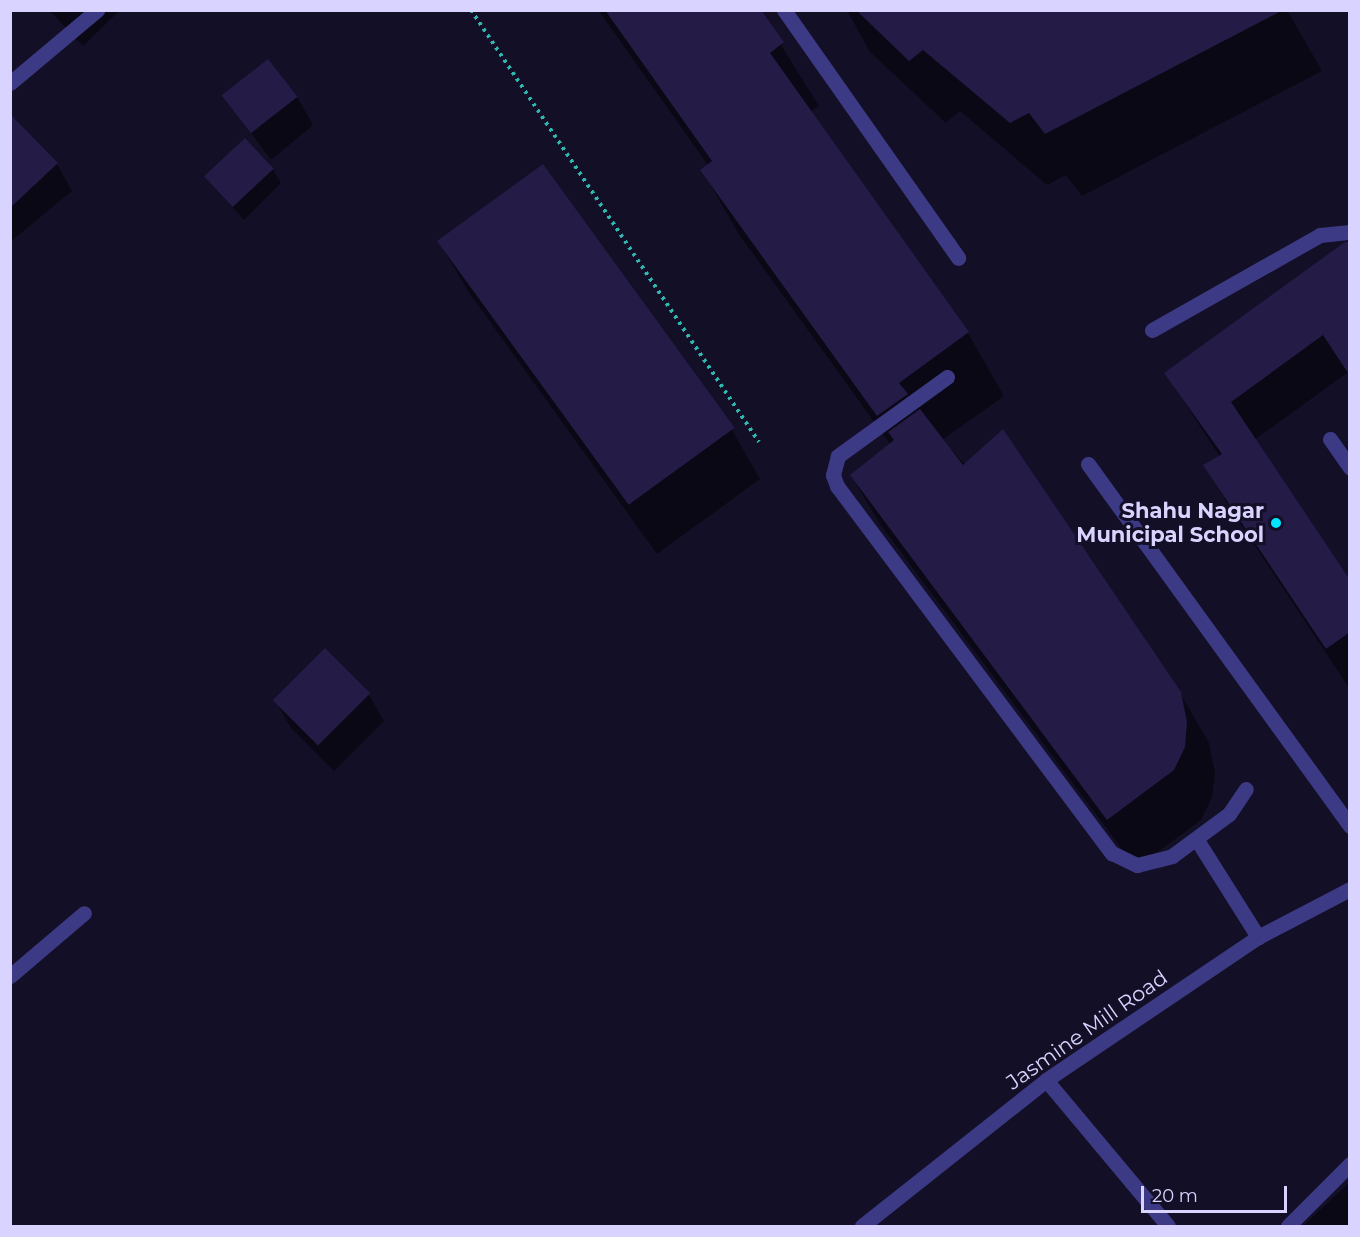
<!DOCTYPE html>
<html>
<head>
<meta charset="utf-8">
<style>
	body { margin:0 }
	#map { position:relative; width:1360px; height:1237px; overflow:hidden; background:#130f26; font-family:Montserrat,sans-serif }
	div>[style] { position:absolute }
	.shadow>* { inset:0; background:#0007 }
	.building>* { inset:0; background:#241b47; transform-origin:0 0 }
	.path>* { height:4px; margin-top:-2px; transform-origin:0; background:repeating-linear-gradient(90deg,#2fb8b0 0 3px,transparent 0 7.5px) }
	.minor>* { height:15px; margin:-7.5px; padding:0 7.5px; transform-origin:7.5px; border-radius:7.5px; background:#3d3a85 }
	.dots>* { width:16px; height:16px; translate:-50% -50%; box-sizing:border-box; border:3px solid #130f26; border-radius:50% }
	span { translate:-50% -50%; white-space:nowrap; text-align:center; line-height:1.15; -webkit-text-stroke:6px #130f26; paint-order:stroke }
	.poi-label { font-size:21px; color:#d9d4ff; font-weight:700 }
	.right { translate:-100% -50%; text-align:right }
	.street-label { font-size:21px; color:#d9d4ff }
	.frame { position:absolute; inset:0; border:12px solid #d9d4ff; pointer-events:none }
	.scale { position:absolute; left:1141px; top:1186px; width:146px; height:27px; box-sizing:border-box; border:3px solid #d9d4ff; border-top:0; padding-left:8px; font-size:18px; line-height:21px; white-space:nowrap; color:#d9d4ff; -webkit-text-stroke:4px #130f26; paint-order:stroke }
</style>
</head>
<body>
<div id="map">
	<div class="shadow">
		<i style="clip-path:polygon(49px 10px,120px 10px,83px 46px)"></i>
		<i style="clip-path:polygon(598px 10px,759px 10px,819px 106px,810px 112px,968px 333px,1004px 396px,942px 440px,1180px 693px,1209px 743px,1215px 773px,1212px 797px,1201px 820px,1136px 868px,880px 524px,851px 475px,890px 444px,738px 233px,702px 170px,708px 165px)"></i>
		<i style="clip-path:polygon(847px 10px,1287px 10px,1322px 71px,1082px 196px,1066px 175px,1047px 185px,960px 111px,946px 123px,870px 52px)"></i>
		<i style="clip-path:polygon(225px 97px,297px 97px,313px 125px,271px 160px)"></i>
		<i style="clip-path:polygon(10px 116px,57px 164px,72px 191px,10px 242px)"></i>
		<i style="clip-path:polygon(543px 166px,732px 430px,760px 479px,657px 554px,468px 291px,439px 242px)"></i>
		<i style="clip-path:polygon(273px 170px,281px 183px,244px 220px,207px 178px)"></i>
		<i style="clip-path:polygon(1350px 269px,1350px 377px,1347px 373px,1254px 440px,1350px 583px,1349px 688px,1228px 505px,1206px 466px,1220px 457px,1166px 374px)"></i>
		<i style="clip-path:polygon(368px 693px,384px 721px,334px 771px,291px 728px,275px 700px)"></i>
		<i style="clip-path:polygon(1350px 1182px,1350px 1226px,1303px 1226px)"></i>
	</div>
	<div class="building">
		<i style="clip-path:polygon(605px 10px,761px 10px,784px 42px,770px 53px,969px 332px,899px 383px,908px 394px,877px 416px,700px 170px,712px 161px)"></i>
		<i style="clip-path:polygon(856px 10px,1283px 10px,1045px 134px,1029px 113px,1010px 123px,923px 50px,909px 61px)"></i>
		<i style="left:268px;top:59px;width:48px;height:59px;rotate:52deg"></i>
		<i style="clip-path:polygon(10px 114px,58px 163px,10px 208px)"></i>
		<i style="left:245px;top:138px;width:42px;height:56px;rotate:47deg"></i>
		<i style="left:543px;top:164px;width:326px;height:131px;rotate:54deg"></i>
		<i style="clip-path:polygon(1345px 242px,1350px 242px,1350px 376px,1323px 335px,1231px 402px,1350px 580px,1350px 632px,1326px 649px,1203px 465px,1222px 454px,1164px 373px)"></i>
		<i style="clip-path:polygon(920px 409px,963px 465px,1003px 429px,1181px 692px,1187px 722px,1185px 747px,1174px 770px,1107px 820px,850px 475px,894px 440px,888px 432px)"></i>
		<i style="left:325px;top:648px;width:64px;height:74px;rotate:45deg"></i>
	</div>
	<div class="path">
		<i style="left:471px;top:10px;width:519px;rotate:56.31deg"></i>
	</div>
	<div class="minor">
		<i style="left:784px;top:10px;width:303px;rotate:54.9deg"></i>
		<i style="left:10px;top:83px;width:114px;rotate:-40deg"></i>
		<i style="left:1152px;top:330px;width:193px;rotate:-29.5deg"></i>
		<i style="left:1320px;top:235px;width:30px;rotate:-6deg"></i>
		<i style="left:947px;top:377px;width:135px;rotate:144.1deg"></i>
		<i style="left:838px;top:456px;width:20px;rotate:105deg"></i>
		<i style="left:833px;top:475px;width:12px;rotate:70deg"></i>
		<i style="left:837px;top:486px;width:459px;rotate:53.2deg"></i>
		<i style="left:1112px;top:853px;width:28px;rotate:26deg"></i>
		<i style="left:1137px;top:865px;width:36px;rotate:-14deg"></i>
		<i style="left:1172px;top:856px;width:71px;rotate:-36.4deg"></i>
		<i style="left:1229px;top:814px;width:30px;rotate:-56deg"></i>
		<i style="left:1330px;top:439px;width:35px;rotate:55deg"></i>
		<i style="left:1088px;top:464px;width:447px;rotate:54.1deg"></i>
		<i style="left:1197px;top:840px;width:115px;rotate:57.8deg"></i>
		<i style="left:10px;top:976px;width:97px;rotate:-40.4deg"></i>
		<i style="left:1046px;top:1080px;width:190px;rotate:50.1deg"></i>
		<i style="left:862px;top:1226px;width:235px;rotate:-38.4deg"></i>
		<i style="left:1046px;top:1080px;width:256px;rotate:-34deg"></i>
		<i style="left:1258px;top:937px;width:104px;rotate:-27.6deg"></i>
		<i style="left:1288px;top:1226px;width:88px;rotate:-45deg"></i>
	</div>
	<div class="dots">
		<i style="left:1276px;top:523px;background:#00e5ff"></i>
	</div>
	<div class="poi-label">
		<span class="right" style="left:1264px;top:523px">Shahu Nagar<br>Municipal School</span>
	</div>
	<div class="street-label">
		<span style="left:1087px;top:1030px;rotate:-35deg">Jasmine Mill Road</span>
	</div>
	<div class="frame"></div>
	<div class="scale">20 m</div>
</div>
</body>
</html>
